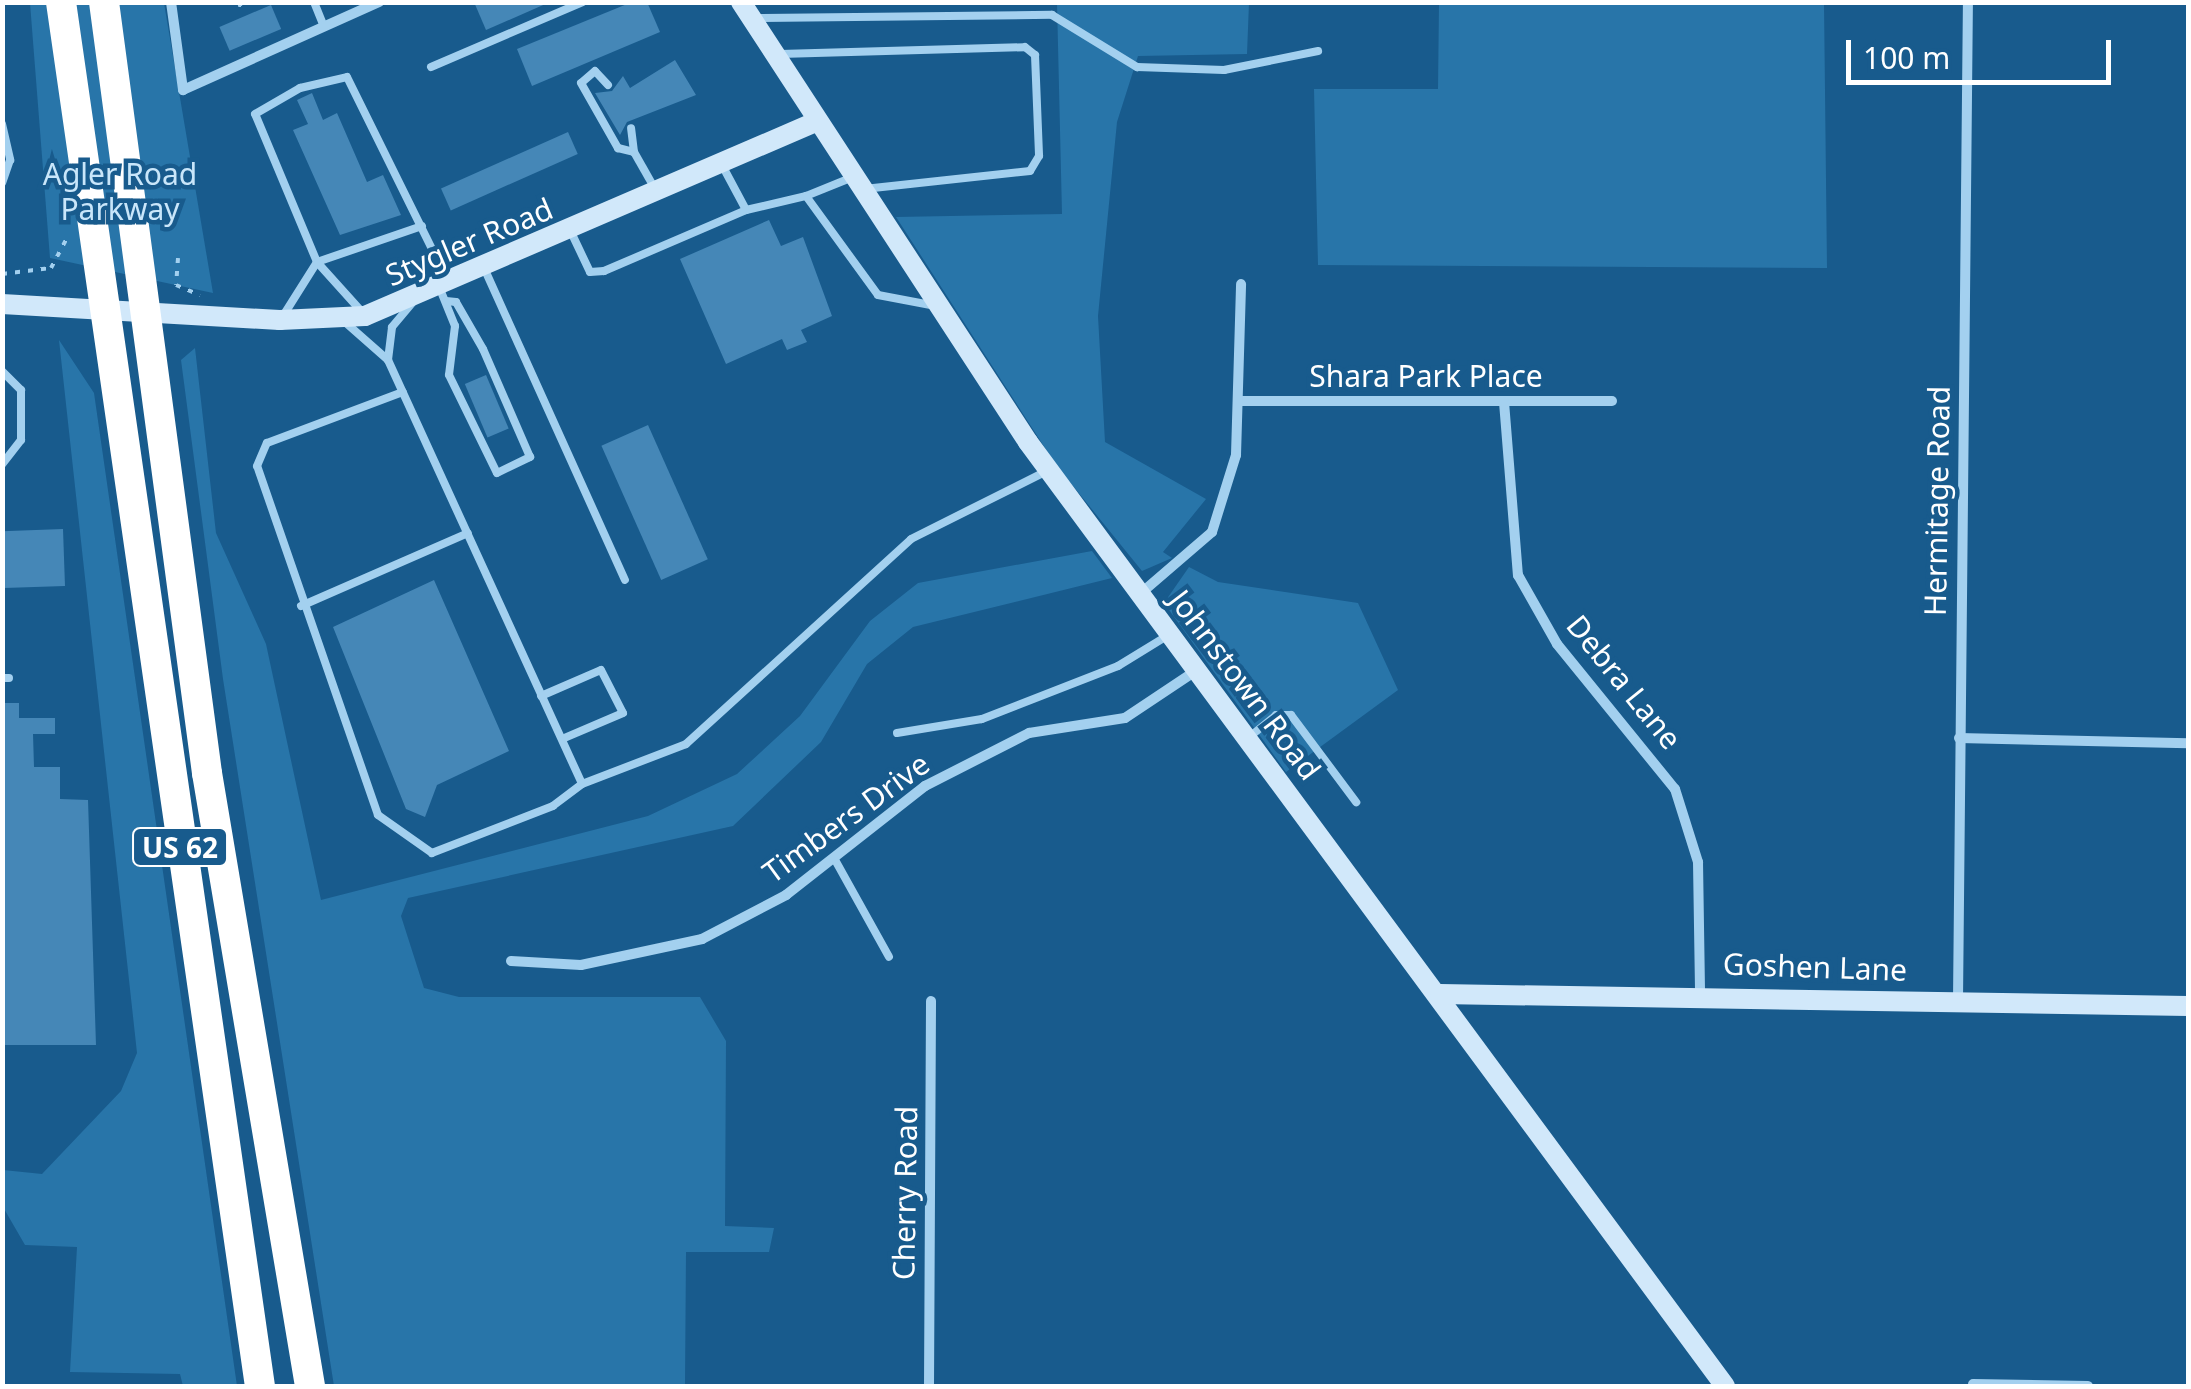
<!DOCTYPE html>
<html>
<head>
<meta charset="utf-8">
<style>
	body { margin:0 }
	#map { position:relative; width:2191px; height:1389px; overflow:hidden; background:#185b8d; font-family:"Noto Sans",sans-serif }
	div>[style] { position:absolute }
	.green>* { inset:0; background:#2875a9 }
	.building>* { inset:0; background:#4587b7; transform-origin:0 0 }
	.path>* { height:4px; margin-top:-2px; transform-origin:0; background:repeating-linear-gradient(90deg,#a3d0ef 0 5px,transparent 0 13px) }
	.lane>* { height:8px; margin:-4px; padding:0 4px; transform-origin:4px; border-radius:4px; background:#a3d0ef }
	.street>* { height:10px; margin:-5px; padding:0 5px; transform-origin:5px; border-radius:5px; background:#a3d0ef }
	.secondary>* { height:20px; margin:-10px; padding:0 10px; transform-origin:10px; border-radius:10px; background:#d1e8fa }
	.highway>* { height:30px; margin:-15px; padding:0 15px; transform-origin:15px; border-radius:15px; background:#fff }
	span { translate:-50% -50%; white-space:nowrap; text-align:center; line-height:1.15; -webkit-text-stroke:9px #185b8d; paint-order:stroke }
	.shield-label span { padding:2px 8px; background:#185b8d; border:2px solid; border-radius:8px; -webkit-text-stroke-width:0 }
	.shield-label { font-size:28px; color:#fff; font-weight:700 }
	.park-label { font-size:30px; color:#c9e6fa }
	.street-label { font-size:30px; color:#fff }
	.frame { position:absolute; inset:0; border:5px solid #fff; pointer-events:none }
	.scale { position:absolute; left:1846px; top:40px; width:265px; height:45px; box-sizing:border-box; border:5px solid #fff; border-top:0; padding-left:12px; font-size:30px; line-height:35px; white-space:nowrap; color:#fff; -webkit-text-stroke:8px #185b8d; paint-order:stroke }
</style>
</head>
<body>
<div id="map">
	<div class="green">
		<i style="clip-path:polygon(30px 3px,164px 3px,213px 293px,50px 258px)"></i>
		<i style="clip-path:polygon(1057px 3px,1249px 3px,1247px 54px,1138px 56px,1117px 122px,1098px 316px,1105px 442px,1206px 499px,1163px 552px,1172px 558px,1142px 571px,1056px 465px,896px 217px,1062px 214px)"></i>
		<i style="clip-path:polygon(1439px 3px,1824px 3px,1827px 268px,1318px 265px,1314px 89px,1438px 89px)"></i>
		<i style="clip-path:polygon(59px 340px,94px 393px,237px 1386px,183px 1386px,180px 1374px,70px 1372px,77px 1247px,25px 1245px,3px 1207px,3px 1170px,42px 1174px,121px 1091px,137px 1053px)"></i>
		<i style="clip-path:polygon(195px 348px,216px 533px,266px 644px,321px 900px,648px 816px,737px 774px,800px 716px,870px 621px,918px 583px,1092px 551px,1112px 578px,913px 627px,867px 664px,821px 742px,733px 826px,408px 898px,401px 916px,424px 988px,459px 997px,700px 997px,726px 1041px,725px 1226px,774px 1228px,769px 1252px,686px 1252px,685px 1386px,334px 1386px,223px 679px,181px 360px)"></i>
		<i style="clip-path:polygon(1189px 567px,1218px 582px,1358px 603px,1398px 690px,1286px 772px,1164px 603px)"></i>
	</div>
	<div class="building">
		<i style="clip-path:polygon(474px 2px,550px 2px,486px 30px)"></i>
		<i style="clip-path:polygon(632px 2px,647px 2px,660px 32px,532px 86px,517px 49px)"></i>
		<i style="left:271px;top:5px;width:26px;height:56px;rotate:67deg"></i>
		<i style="clip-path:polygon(675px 60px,696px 95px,627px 122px,620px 135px,595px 93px,612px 91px,623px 76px,630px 88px)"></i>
		<i style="clip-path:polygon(312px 93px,323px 120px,337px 113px,367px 182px,383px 175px,401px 215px,340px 235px,293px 130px,308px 124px,297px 100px)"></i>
		<i style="left:568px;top:132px;width:24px;height:139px;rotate:66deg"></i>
		<i style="clip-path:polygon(769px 220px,781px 246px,803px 237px,832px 316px,801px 330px,807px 342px,787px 350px,782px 339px,726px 364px,680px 259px)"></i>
		<i style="left:486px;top:375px;width:58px;height:23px;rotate:67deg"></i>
		<i style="left:648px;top:425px;width:147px;height:51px;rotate:66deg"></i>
		<i style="left:63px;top:529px;width:57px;height:61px;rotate:88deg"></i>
		<i style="clip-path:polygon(434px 580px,509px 751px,437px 785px,425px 817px,406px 809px,333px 627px)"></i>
		<i style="clip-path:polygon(2px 703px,19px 703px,19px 718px,55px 718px,55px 734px,33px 734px,34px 767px,60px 767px,60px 799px,88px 800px,96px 1045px,2px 1045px)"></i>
	</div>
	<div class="path">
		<i style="left:239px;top:2px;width:10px;rotate:73deg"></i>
		<i style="left:178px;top:258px;width:27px;rotate:94deg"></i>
		<i style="left:176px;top:285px;width:26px;rotate:23deg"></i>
		<i style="left:2px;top:274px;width:49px;rotate:-7deg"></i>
		<i style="left:51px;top:268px;width:38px;rotate:-62deg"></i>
	</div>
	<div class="lane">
		<i style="left:314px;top:2px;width:27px;rotate:68deg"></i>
		<i style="left:753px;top:18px;width:299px;rotate:-0.6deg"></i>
		<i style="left:1052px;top:15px;width:100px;rotate:31.5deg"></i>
		<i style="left:1137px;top:67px;width:87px;rotate:2deg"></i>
		<i style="left:1224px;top:70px;width:96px;rotate:-11.4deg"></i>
		<i style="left:780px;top:54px;width:245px;rotate:-1.6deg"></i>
		<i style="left:1025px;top:47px;width:13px;rotate:39deg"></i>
		<i style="left:1035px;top:55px;width:101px;rotate:87.7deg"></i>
		<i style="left:1039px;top:156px;width:17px;rotate:121deg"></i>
		<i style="left:1030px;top:171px;width:167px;rotate:173.8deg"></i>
		<i style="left:431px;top:67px;width:165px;rotate:-23.2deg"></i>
		<i style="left:608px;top:85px;width:19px;rotate:-133deg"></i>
		<i style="left:595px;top:71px;width:18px;rotate:139deg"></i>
		<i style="left:581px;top:83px;width:75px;rotate:60.4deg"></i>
		<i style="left:618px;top:148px;width:16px;rotate:14deg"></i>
		<i style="left:634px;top:152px;width:24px;rotate:-97deg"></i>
		<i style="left:2px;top:124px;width:37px;rotate:77deg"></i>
		<i style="left:10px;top:160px;width:24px;rotate:109deg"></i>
		<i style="left:634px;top:152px;width:43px;rotate:60.4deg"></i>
		<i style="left:722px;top:165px;width:51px;rotate:61.9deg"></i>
		<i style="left:853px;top:177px;width:51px;rotate:158deg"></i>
		<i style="left:806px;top:196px;width:122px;rotate:54deg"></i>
		<i style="left:878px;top:295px;width:59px;rotate:10.7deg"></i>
		<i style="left:571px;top:232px;width:44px;rotate:64.6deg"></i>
		<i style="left:590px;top:272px;width:14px;rotate:-4deg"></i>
		<i style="left:604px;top:271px;width:155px;rotate:-23.2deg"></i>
		<i style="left:746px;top:210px;width:62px;rotate:-13.1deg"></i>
		<i style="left:485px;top:270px;width:340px;rotate:65.7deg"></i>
		<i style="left:440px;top:289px;width:40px;rotate:68deg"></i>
		<i style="left:455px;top:326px;width:49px;rotate:97deg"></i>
		<i style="left:449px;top:375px;width:109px;rotate:63.9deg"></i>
		<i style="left:497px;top:473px;width:37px;rotate:-26deg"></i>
		<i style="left:530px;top:457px;width:118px;rotate:-113.5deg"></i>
		<i style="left:483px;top:349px;width:54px;rotate:-119.9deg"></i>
		<i style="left:456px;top:302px;width:10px;rotate:-174deg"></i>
		<i style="left:362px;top:312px;width:67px;rotate:-132deg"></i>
		<i style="left:317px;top:262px;width:160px;rotate:-112.7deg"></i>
		<i style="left:255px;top:114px;width:52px;rotate:-30deg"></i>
		<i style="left:300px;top:88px;width:48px;rotate:-13.2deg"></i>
		<i style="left:347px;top:77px;width:223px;rotate:63.7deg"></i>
		<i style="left:283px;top:316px;width:64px;rotate:-57.8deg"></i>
		<i style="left:317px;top:262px;width:111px;rotate:-18.9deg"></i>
		<i style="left:346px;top:323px;width:56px;rotate:41.4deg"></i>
		<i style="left:388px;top:360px;width:466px;rotate:65.4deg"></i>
		<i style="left:582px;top:784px;width:36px;rotate:143deg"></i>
		<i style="left:553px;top:806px;width:130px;rotate:158.8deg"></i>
		<i style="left:432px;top:853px;width:66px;rotate:-144.9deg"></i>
		<i style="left:378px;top:815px;width:369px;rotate:-109.1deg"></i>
		<i style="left:257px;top:466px;width:25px;rotate:-67deg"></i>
		<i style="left:267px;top:443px;width:145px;rotate:-20.6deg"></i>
		<i style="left:388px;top:360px;width:33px;rotate:-83deg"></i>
		<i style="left:392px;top:327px;width:33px;rotate:-50deg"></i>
		<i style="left:2px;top:371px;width:27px;rotate:45deg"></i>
		<i style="left:21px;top:390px;width:50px;rotate:90deg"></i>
		<i style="left:21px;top:440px;width:31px;rotate:128deg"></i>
		<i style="left:301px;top:606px;width:182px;rotate:-23.6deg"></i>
		<i style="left:2px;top:678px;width:7px"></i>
		<i style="left:541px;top:696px;width:65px;rotate:-23.4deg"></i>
		<i style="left:601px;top:670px;width:48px;rotate:62.9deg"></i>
		<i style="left:623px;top:713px;width:66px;rotate:156.9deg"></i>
		<i style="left:897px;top:733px;width:86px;rotate:-9.4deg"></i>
		<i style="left:982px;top:719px;width:146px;rotate:-21.3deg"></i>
		<i style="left:1118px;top:666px;width:61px;rotate:-31.6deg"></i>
		<i style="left:1248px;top:738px;width:36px;rotate:-39deg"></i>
		<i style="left:1276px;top:715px;width:15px"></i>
		<i style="left:1291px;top:715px;width:109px;rotate:53.2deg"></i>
		<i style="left:582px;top:784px;width:111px;rotate:-21deg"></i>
		<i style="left:686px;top:744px;width:304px;rotate:-42.3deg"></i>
		<i style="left:911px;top:539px;width:150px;rotate:-26.6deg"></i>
		<i style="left:834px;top:858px;width:113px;rotate:60.9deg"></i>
	</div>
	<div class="street">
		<i style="left:171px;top:2px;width:89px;rotate:82.2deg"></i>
		<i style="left:183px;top:90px;width:215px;rotate:-24.2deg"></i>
		<i style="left:1240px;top:401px;width:372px"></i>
		<i style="left:1504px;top:402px;width:174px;rotate:85.4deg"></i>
		<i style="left:1518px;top:575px;width:79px;rotate:60.5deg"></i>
		<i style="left:1557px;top:644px;width:187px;rotate:50.9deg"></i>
		<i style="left:1675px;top:789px;width:77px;rotate:72.5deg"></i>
		<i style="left:1698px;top:862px;width:131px;rotate:89.1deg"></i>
		<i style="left:1140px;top:594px;width:95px;rotate:-40.7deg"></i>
		<i style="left:1212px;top:532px;width:81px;rotate:-72.7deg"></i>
		<i style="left:1236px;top:455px;width:171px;rotate:-88.3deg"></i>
		<i style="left:1959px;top:738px;width:229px;rotate:1.3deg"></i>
		<i style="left:511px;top:961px;width:70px;rotate:3.3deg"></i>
		<i style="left:581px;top:965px;width:124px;rotate:-12.1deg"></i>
		<i style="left:702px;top:939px;width:95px;rotate:-27.6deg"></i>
		<i style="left:786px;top:895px;width:177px;rotate:-38.1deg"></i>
		<i style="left:925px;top:786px;width:117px;rotate:-27deg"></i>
		<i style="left:1029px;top:733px;width:97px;rotate:-8.9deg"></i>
		<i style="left:1125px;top:718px;width:87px;rotate:-33.7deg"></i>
		<i style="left:1958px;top:1000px;width:998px;rotate:-89.43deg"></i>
		<i style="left:1973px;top:1384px;width:115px;rotate:1deg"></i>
		<i style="left:929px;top:1386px;width:385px;rotate:-89.7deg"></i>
	</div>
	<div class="secondary">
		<i style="left:741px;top:2px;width:525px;rotate:56.88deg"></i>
		<i style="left:1028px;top:442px;width:1173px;rotate:53.56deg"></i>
		<i style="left:2px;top:304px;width:278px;rotate:3.3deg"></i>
		<i style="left:280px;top:320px;width:85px;rotate:-2.7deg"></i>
		<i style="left:365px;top:316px;width:493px;rotate:-23.3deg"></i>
		<i style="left:1440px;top:994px;width:748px;rotate:0.92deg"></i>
	</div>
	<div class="highway">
		<i style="left:61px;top:2px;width:1398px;rotate:81.82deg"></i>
		<i style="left:104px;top:2px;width:778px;rotate:82.39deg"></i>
		<i style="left:207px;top:773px;width:622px;rotate:80.46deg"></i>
	</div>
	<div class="shield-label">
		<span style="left:180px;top:847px">US 62</span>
	</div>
	<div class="park-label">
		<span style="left:120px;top:191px">Agler Road<br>Parkway</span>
	</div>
	<div class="street-label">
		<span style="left:469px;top:242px;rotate:-23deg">Stygler Road</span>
		<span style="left:1426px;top:376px">Shara Park Place</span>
		<span style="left:1937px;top:501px;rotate:-89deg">Hermitage Road</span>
		<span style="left:1624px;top:682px;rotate:51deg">Debra Lane</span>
		<span style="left:1245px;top:685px;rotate:53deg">Johnstown Road</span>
		<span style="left:846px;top:818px;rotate:-36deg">Timbers Drive</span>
		<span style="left:1815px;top:967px;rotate:2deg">Goshen Lane</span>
		<span style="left:905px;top:1193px;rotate:-89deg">Cherry Road</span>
	</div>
	<div class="frame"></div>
	<div class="scale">100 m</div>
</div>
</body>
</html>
